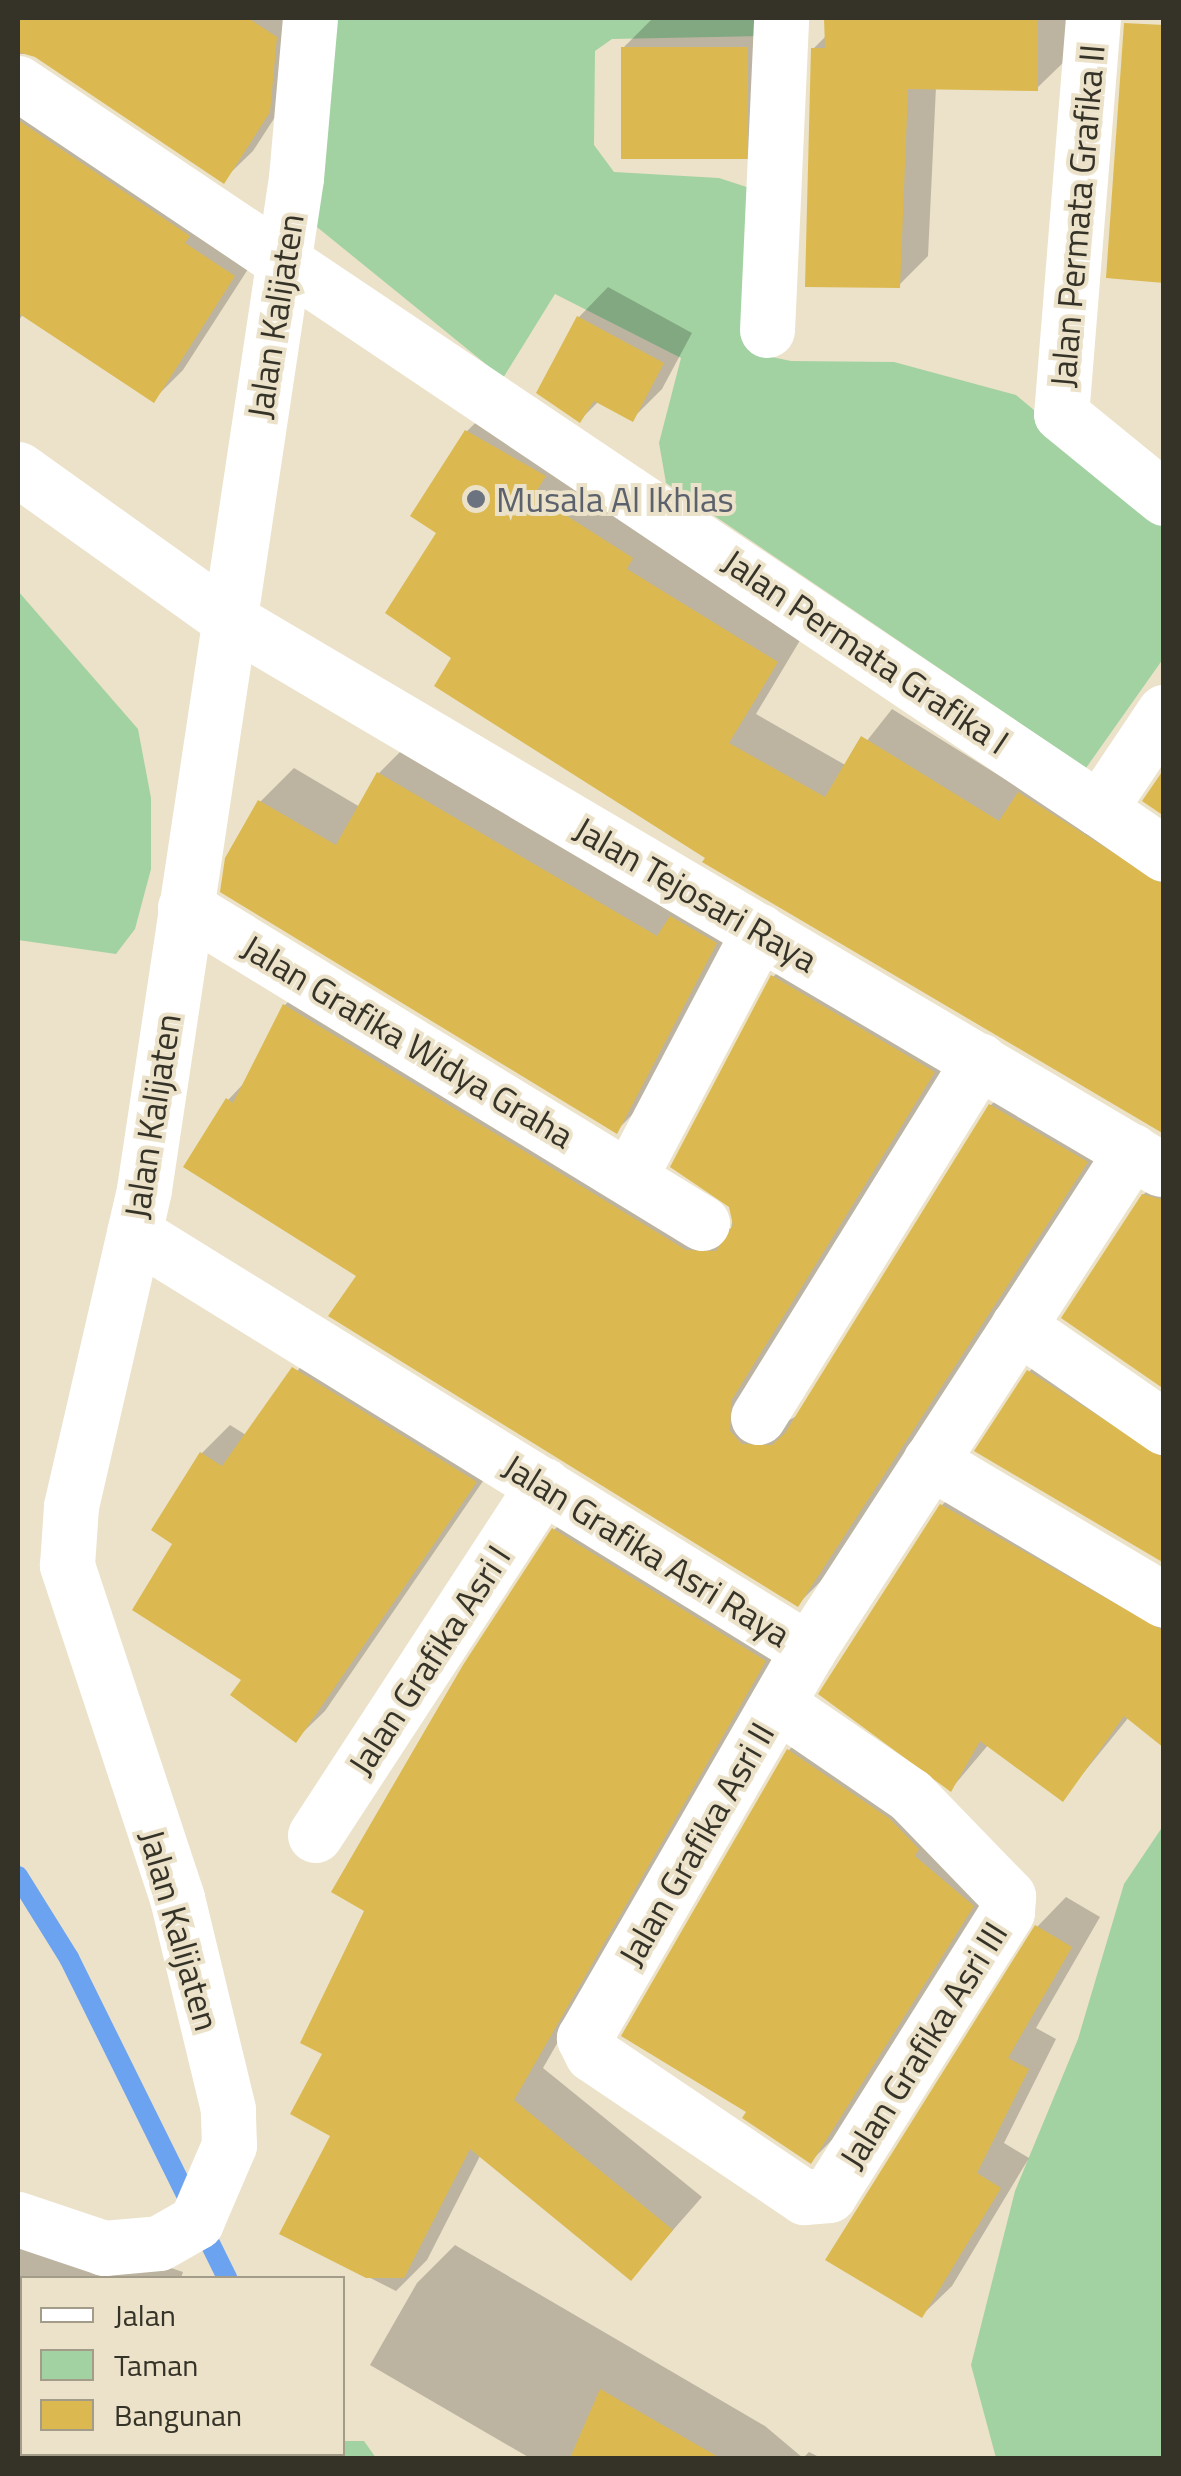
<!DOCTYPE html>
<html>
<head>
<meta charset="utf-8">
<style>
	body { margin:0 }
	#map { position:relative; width:1181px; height:2476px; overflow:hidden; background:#ebe2c9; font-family:"Titillium Web",sans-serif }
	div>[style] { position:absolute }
	.green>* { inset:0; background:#a3d2a2 }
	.shadow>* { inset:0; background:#0003 }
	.stream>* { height:20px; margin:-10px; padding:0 10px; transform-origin:10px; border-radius:10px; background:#6ba3f1 }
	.building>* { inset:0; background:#dbb950; transform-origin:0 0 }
	.minor>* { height:55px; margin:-27.5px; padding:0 27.5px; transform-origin:27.5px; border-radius:27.5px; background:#fff }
	.tertiary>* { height:55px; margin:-27.5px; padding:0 27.5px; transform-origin:27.5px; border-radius:27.5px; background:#fff }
	.dots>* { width:28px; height:28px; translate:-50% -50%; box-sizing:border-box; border:5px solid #ebe2c9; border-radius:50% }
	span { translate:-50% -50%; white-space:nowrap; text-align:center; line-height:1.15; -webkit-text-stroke:8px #ebe2c9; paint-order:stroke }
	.street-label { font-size:35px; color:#353228 }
	.worship-label { font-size:35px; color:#5b616d }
	.left { translate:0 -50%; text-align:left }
	.frame { position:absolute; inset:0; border:20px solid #353228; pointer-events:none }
	.legend { position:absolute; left:20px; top:2276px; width:325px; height:180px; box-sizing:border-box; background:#ebe2c9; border:2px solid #a29c89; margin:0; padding:12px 18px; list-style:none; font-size:30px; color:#353228 }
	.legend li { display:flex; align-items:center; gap:20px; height:50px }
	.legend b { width:50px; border:2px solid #a29c89 }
</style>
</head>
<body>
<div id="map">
	<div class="green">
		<i style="clip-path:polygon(331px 18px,766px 18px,765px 36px,612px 39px,595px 51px,594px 145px,614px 172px,719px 178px,762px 192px,757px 354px,791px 361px,894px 362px,1016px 395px,1163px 518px,1163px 659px,1086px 768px,666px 483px,659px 443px,681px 358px,555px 294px,503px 378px,312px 223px)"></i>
		<i style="clip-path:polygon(18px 591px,138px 729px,151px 798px,151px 869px,135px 929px,116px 954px,18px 940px)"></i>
		<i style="clip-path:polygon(1163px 1826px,1163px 2458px,996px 2458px,971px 2365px,1015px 2191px,1078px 2039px,1124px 1884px)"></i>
		<i style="clip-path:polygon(343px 2441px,364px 2441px,376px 2458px,222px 2458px,342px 2454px)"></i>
	</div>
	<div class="shadow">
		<i style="clip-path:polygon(18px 18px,305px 18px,299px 80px,253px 151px,223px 180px,35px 54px,18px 54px,30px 79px,263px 246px,183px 370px,153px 400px,23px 314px,18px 322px)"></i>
		<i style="clip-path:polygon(653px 18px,777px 19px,772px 127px,742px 157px,623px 48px)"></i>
		<i style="clip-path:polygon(827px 18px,1067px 18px,1067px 59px,1037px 88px,936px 87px,928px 256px,899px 285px,813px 49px,827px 35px)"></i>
		<i style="clip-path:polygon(608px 287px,692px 333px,662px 389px,632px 419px,599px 401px,580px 420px,579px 317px)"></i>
		<i style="clip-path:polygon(495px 404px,805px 632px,756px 714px,847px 766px,892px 709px,1024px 791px,1164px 844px,1164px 1133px,709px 857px,455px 657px,440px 533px,466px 432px)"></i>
		<i style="clip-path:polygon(412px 740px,749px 910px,649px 1098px,616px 1131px,260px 802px,294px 768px,360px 807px,379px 773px)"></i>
		<i style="clip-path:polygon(800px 950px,960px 1044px,785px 1422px,799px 1415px,991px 1105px,1018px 1078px,1113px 1134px,825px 1577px,798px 1604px,360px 1275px,228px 1100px,247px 1080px,285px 1005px,312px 978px,731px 1229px,773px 977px)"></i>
		<i style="clip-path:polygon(1164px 1175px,1164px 1386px,1143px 1195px)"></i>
		<i style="clip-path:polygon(322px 1340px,503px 1452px,325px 1711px,296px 1739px,244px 1679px,176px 1543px,201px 1454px,230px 1425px,246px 1435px)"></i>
		<i style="clip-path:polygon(1057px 1343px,1164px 1417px,1164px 1560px,1029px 1372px)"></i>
		<i style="clip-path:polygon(971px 1477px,1164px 1591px,1164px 1745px,1129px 1717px,1063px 1798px,989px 1744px,951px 1789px,822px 1694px,942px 1505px)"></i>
		<i style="clip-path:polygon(585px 1499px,795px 1629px,543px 2068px,702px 2197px,631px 2278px,481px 2154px,427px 2260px,396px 2291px,282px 2233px,333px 2135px,325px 2053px,554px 1530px)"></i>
		<i style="clip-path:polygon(822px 1717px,1006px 1871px,844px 2128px,811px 2161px,750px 2111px,625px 2035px,789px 1750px)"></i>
		<i style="clip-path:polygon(1066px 1897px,1100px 1917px,1036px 2028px,1056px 2039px,1004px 2143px,1029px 2158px,952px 2286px,922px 2315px,1037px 1927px)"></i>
		<i style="clip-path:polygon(64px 2232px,183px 2272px,181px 2278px,22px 2278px,22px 2454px,179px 2454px,177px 2458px,18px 2458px,18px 2233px)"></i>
		<i style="clip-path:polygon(455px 2245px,765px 2426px,803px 2458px,809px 2452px,821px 2458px,530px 2458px,370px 2365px,417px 2283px)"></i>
	</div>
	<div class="stream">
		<i style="left:18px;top:1876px;width:97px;rotate:58.1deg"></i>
		<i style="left:69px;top:1958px;width:357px;rotate:63.7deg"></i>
		<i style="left:300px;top:2454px;width:4px;rotate:76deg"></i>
	</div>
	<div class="building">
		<i style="clip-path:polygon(18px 18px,248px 18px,277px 37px,270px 112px,224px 184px,35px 57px,18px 52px)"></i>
		<i style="clip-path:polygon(824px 18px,1038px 18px,1038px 91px,908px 89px,900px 288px,805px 287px,811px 48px,825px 48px)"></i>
		<i style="clip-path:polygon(1124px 23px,1164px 25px,1164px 283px,1106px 278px)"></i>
		<i style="left:621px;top:47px;width:127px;height:112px"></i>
		<i style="clip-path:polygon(18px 120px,190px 236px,185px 243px,235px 276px,154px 403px,18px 313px)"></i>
		<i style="clip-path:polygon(577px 316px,664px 363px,633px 422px,594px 401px,580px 423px,536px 393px)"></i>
		<i style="clip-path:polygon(465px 430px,546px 476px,534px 495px,633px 558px,627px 569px,778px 662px,729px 743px,825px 797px,861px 736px,999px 821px,1018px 792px,1164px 885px,1164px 1134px,702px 862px,705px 858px,434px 686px,451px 658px,385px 613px,436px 533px,410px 516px)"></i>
		<i style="clip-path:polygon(1164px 769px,1164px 816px,1142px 801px)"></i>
		<i style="clip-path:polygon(377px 772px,657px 936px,670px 916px,717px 943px,617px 1134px,220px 892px,225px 858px,258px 800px,336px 845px)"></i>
		<i style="clip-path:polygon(771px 975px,935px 1072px,731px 1401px,730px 1431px,742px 1444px,772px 1445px,785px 1433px,989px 1104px,1088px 1162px,798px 1607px,328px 1316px,356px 1276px,183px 1167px,226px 1098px,233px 1103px,283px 1004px,686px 1250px,716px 1251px,733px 1225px,729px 1207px,670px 1167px)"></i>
		<i style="clip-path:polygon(1142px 1194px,1164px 1200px,1164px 1389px,1061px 1318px)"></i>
		<i style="clip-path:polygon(292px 1367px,477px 1482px,296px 1743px,230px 1695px,241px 1680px,132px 1610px,172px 1544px,151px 1530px,200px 1452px,222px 1466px)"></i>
		<i style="clip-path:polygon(1027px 1370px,1164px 1458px,1164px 1563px,974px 1451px)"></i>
		<i style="clip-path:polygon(940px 1504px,1164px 1631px,1164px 1748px,1124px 1716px,1063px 1802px,980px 1741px,951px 1792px,818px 1694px)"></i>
		<i style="clip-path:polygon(552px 1528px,766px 1661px,514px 2100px,673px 2230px,631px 2281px,470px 2149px,404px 2278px,366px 2278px,279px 2234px,330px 2136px,290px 2114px,322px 2054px,300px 2043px,364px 1911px,331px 1892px,463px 1665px)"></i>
		<i style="clip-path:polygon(787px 1749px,890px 1819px,919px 1849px,915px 1856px,974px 1906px,811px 2164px,742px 2118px,746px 2112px,621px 2036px)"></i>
		<i style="clip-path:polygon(1035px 1925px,1072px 1947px,1008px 2058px,1029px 2069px,977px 2173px,1001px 2188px,922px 2318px,825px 2260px)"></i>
		<i style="clip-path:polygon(600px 2389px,720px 2458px,570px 2458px)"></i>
	</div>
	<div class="minor">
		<i style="left:1093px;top:18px;width:397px;rotate:94.6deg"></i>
		<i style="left:1061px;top:414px;width:133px;rotate:39.2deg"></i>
		<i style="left:18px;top:83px;width:1302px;rotate:33.89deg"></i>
		<i style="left:1099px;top:809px;width:117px;rotate:-56.2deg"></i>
		<i style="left:767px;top:330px;width:312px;rotate:-87.4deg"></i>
		<i style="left:18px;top:469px;width:257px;rotate:35.5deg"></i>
		<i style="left:227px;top:618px;width:1084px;rotate:30.54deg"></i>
		<i style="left:1099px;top:809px;width:79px;rotate:34.7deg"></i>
		<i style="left:185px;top:907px;width:606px;rotate:31.43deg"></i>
		<i style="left:630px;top:1176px;width:277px;rotate:-62.2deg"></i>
		<i style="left:134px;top:1233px;width:793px;rotate:31.74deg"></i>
		<i style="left:808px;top:1650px;width:595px;rotate:-57deg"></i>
		<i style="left:1018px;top:1326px;width:178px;rotate:34.7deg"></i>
		<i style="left:758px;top:1417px;width:420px;rotate:-58.2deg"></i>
		<i style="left:930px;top:1461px;width:272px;rotate:30.7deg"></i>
		<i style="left:777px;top:1704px;width:161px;rotate:34.4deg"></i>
		<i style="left:910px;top:1795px;width:141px;rotate:45.9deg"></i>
		<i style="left:1008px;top:1896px;width:16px;rotate:94deg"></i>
		<i style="left:1007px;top:1912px;width:334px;rotate:122.2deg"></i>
		<i style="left:829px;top:2195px;width:25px;rotate:175deg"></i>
		<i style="left:804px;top:2197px;width:256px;rotate:-146deg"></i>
		<i style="left:592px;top:2054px;width:18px;rotate:-117deg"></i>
		<i style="left:584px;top:2038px;width:448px;rotate:-60deg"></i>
		<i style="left:315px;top:1835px;width:418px;rotate:-56.9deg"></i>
		<i style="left:18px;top:2431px;width:5px;rotate:37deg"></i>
	</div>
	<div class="tertiary">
		<i style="left:18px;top:2219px;width:91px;rotate:18.6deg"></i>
		<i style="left:104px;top:2248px;width:55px;rotate:-5.2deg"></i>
		<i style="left:159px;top:2243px;width:43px;rotate:-29.6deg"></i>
		<i style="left:196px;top:2222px;width:84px;rotate:-66.8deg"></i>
		<i style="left:229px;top:2145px;width:36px;rotate:-92deg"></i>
		<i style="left:228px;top:2109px;width:217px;rotate:-103.6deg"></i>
		<i style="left:177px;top:1898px;width:351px;rotate:-108.3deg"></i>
		<i style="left:67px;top:1565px;width:59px;rotate:-86.1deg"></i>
		<i style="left:71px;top:1506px;width:325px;rotate:-77deg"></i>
		<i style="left:144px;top:1189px;width:1022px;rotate:-81.45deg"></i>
		<i style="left:296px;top:178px;width:161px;rotate:-85deg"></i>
	</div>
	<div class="dots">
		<i style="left:476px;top:499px;background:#6b7280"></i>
	</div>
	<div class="street-label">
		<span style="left:1077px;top:216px;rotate:-85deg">Jalan Permata Grafika II</span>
		<span style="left:275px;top:316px;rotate:-81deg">Jalan Kalijaten</span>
		<span style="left:866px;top:651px;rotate:34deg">Jalan Permata Grafika I</span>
		<span style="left:696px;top:894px;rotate:30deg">Jalan Tejosari Raya</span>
		<span style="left:408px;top:1041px;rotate:31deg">Jalan Grafika Widya Graha</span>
		<span style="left:152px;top:1116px;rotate:-81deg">Jalan Kalijaten</span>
		<span style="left:647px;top:1550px;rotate:32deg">Jalan Grafika Asri Raya</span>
		<span style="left:429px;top:1660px;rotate:-57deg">Jalan Grafika Asri I</span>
		<span style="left:696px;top:1844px;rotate:-60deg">Jalan Grafika Asri II</span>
		<span style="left:180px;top:1930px;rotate:74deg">Jalan Kalijaten</span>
		<span style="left:923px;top:2045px;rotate:-58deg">Jalan Grafika Asri III</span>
	</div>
	<div class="worship-label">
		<span class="left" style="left:496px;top:499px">Musala Al Ikhlas</span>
	</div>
	<div class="frame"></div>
	<ul class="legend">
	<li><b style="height:12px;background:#fff"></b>Jalan</li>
	<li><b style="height:28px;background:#a3d2a2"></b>Taman</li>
	<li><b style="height:28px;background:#dbb950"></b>Bangunan</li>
	</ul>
</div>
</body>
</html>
